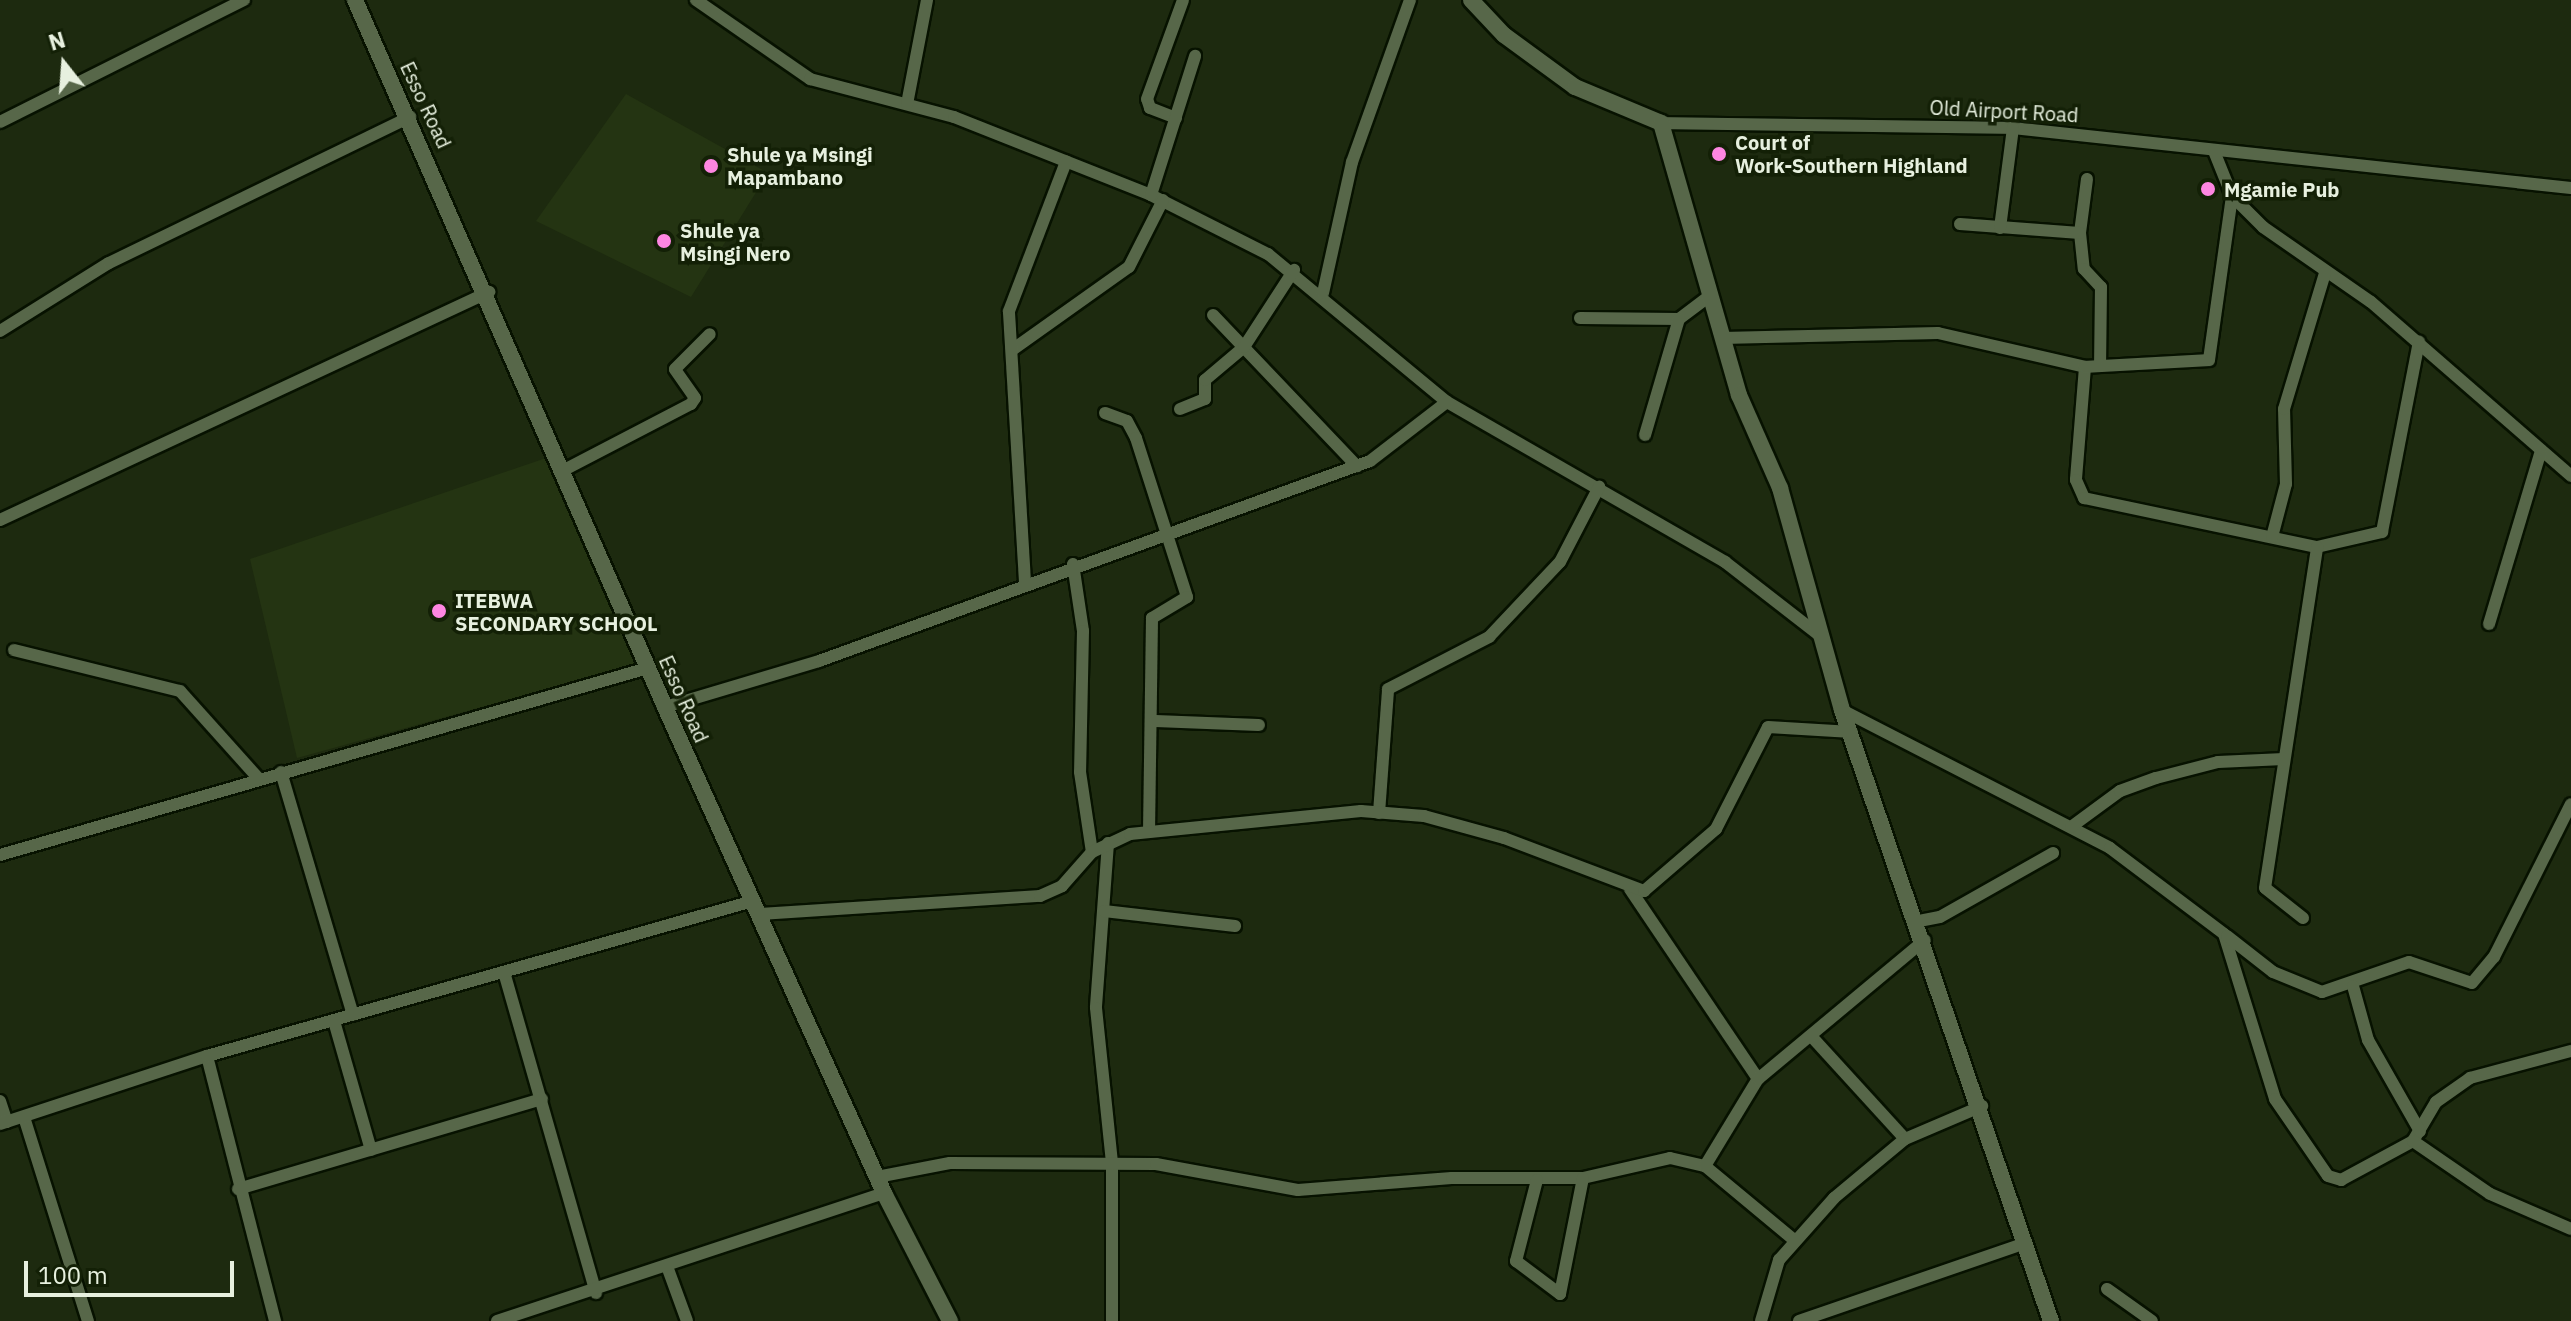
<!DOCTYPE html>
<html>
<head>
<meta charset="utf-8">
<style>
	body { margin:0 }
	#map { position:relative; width:2571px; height:1321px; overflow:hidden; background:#1d2a0f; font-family:"IBM Plex Sans",sans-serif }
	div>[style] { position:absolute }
	.built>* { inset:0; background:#243412 }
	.roads { filter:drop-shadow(2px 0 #071200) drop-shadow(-2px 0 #071200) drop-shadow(0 2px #071200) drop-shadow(0 -2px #071200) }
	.minor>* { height:12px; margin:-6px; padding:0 6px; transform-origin:6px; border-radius:6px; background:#576749 }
	.tertiary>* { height:16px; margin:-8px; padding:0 8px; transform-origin:8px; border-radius:8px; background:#576749 }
	.dots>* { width:22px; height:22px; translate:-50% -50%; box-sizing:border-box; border:4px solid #132006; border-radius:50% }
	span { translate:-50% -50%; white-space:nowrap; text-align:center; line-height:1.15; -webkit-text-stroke:7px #132006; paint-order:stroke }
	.street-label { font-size:20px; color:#e7f0df }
	.poi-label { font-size:20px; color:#e7f0df; font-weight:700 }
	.left { translate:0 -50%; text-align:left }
	.north { position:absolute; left:24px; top:24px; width:80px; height:80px; -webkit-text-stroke:6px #132006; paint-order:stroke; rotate:343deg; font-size:22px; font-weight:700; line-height:32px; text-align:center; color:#e7f0df }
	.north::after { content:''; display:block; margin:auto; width:28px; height:36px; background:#e7f0df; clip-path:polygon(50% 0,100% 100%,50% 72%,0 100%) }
	.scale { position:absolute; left:24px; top:1261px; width:210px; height:36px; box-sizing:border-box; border:4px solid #e7f0df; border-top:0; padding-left:10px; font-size:24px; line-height:28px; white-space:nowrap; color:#e7f0df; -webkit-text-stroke:6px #132006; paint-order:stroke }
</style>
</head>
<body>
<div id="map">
	<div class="built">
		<i style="clip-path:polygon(626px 94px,768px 173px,691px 297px,536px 221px)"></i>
		<i style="clip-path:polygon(549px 457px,638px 664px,297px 758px,250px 559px)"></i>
	</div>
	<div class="roads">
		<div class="minor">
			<i style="left:696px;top:0;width:139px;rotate:34.7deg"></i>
			<i style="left:810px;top:79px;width:149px;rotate:14.8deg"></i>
			<i style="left:954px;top:117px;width:212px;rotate:21.6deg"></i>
			<i style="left:1151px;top:195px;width:131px;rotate:26.8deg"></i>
			<i style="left:1268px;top:254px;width:232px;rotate:39.6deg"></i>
			<i style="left:1447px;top:402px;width:321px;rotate:29.9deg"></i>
			<i style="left:1725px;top:562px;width:124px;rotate:37.8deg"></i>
			<i style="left:907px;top:104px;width:106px;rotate:-79.1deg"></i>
			<i style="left:1176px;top:118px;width:28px;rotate:-159deg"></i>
			<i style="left:1150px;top:108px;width:9px;rotate:-108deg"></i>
			<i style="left:1147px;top:99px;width:105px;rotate:-70deg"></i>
			<i style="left:0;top:122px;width:273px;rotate:-26.6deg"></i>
			<i style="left:1661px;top:123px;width:352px;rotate:0.8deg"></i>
			<i style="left:2013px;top:128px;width:561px;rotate:6.14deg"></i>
			<i style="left:2214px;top:151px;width:48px;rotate:68.2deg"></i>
			<i style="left:2232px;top:196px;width:44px;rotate:45deg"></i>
			<i style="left:2263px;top:227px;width:131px;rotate:34.8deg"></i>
			<i style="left:2371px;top:302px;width:265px;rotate:41deg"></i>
			<i style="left:2087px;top:179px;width:54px;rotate:97.4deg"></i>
			<i style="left:2080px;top:233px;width:36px;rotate:84deg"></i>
			<i style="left:2084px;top:269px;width:25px;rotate:47deg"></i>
			<i style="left:2101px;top:287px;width:79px;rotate:90.7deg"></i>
			<i style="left:1151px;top:195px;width:146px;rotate:-72.4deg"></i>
			<i style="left:1960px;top:224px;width:120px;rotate:4.3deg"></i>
			<i style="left:2000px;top:228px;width:101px;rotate:-82.6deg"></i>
			<i style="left:1323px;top:293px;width:134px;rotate:-77.5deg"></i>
			<i style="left:1352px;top:162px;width:172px;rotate:-70.3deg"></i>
			<i style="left:1213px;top:315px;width:209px;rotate:46.4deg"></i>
			<i style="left:1580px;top:318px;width:99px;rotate:0.6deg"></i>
			<i style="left:1679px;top:319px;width:38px;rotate:-37deg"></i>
			<i style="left:0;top:331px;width:128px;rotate:-32deg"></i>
			<i style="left:109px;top:263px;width:335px;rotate:-25.9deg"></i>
			<i style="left:1722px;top:338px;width:216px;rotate:-1.3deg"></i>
			<i style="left:1938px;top:333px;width:151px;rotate:13deg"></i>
			<i style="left:2085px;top:367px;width:113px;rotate:94.6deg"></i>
			<i style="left:2076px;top:480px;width:20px;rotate:66deg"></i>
			<i style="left:2084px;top:498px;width:238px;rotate:11.9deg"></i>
			<i style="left:2317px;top:547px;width:67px;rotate:-13deg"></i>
			<i style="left:2382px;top:532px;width:194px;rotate:-79deg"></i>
			<i style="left:1012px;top:350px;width:143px;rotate:-35.4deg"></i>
			<i style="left:1129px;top:267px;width:75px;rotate:-63.1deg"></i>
			<i style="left:2085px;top:367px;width:124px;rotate:-3.2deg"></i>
			<i style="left:2209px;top:360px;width:166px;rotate:-82deg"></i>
			<i style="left:1180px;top:409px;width:27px;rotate:-22deg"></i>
			<i style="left:1205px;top:399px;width:19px;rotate:-90deg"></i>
			<i style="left:1205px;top:380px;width:51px;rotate:-40.2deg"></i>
			<i style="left:1244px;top:347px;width:92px;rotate:-57deg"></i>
			<i style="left:1105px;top:413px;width:23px;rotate:20deg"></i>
			<i style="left:1127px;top:421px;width:19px;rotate:62deg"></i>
			<i style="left:1136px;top:438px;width:167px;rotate:72.2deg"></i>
			<i style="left:1187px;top:597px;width:41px;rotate:149deg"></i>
			<i style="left:1152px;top:618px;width:212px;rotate:90.8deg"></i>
			<i style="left:1645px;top:435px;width:121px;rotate:-73.7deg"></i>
			<i style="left:564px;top:470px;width:143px;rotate:-27.5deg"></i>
			<i style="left:691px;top:404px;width:7px;rotate:-56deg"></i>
			<i style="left:695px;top:398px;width:35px;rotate:-125deg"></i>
			<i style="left:675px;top:369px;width:49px;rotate:-45deg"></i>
			<i style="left:0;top:520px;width:540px;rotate:-25deg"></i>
			<i style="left:2272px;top:537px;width:55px;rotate:-75.2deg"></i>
			<i style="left:2286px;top:484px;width:75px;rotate:-91.5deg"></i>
			<i style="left:2284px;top:409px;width:142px;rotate:-73.2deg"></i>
			<i style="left:1073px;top:564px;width:68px;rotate:81.5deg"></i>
			<i style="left:1083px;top:631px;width:141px;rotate:91.2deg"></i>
			<i style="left:1080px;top:772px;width:81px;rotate:81.5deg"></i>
			<i style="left:1025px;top:582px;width:271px;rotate:-93.4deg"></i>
			<i style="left:1009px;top:311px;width:160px;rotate:-69.1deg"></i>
			<i style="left:2489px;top:624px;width:181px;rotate:-73.3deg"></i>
			<i style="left:14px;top:650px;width:171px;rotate:13.9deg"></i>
			<i style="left:180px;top:691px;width:117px;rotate:48.1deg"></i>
			<i style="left:665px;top:707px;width:161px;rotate:-16.6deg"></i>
			<i style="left:819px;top:661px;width:586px;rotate:-19.95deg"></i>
			<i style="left:1370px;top:461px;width:97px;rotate:-37.5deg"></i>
			<i style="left:1842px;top:710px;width:301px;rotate:27.2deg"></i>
			<i style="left:2110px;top:848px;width:143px;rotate:37deg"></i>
			<i style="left:2224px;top:934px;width:173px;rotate:72.8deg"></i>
			<i style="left:2275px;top:1099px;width:93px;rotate:55.5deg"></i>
			<i style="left:2328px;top:1176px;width:14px;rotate:17deg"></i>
			<i style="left:2341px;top:1180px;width:82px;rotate:-28.4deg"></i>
			<i style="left:2413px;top:1141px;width:45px;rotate:-59.5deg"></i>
			<i style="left:2436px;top:1102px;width:42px;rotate:-35.2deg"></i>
			<i style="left:2470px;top:1078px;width:105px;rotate:-15deg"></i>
			<i style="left:1155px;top:721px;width:104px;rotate:2.2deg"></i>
			<i style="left:281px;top:772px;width:253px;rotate:73.5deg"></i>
			<i style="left:1379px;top:813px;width:124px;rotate:-85.8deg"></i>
			<i style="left:1388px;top:689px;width:114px;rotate:-27.2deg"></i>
			<i style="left:1489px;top:637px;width:103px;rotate:-46.6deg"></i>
			<i style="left:1560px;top:562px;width:85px;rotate:-62.5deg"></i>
			<i style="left:2071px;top:827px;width:61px;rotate:-36.3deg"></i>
			<i style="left:2120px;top:791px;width:38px;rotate:-20deg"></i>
			<i style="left:2156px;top:778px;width:64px;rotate:-14.5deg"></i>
			<i style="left:2218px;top:762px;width:66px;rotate:-2.6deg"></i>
			<i style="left:1108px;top:843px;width:165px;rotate:94.2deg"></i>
			<i style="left:1096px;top:1008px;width:156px;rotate:84.1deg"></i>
			<i style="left:1112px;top:1163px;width:158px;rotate:90deg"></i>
			<i style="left:0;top:855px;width:674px;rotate:-16.1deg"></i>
			<i style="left:1630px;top:889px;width:229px;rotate:56deg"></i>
			<i style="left:1104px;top:911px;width:132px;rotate:6.5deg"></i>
			<i style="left:760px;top:914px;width:281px;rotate:-3.7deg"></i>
			<i style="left:1040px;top:896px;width:24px;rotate:-24deg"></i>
			<i style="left:1062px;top:886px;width:45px;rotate:-48.6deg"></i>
			<i style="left:1092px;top:852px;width:42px;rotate:-25.3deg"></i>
			<i style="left:1130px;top:834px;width:232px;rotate:-5.7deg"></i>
			<i style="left:1361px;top:811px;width:63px;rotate:4.5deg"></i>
			<i style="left:1424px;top:816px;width:83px;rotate:15.4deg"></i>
			<i style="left:1504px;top:838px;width:150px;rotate:20.7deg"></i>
			<i style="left:1644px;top:891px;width:95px;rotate:-40.7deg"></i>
			<i style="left:1716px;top:829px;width:114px;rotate:-63deg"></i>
			<i style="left:1768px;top:727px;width:84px;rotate:3.4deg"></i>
			<i style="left:2303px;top:918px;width:48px;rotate:-141.7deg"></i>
			<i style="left:2265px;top:888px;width:345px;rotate:-81.3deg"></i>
			<i style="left:1919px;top:921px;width:21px;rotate:-11deg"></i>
			<i style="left:1940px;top:917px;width:130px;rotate:-29.5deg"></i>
			<i style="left:2227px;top:936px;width:58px;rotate:38deg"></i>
			<i style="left:2273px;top:972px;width:53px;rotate:22.2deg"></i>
			<i style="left:2322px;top:992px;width:92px;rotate:-19deg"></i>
			<i style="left:2409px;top:962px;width:66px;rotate:18.4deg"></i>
			<i style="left:2472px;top:983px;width:34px;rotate:-50deg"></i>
			<i style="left:2494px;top:957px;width:171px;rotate:-63.3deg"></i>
			<i style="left:504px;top:972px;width:334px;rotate:74deg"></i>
			<i style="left:2353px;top:986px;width:56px;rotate:74.5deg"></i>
			<i style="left:2368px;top:1040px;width:105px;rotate:60.3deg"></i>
			<i style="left:334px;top:1021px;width:134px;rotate:74deg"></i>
			<i style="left:1811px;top:1036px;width:139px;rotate:47.6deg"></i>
			<i style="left:207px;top:1056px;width:274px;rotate:75.6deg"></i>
			<i style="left:0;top:1101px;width:22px;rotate:72deg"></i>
			<i style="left:24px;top:1117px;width:214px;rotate:72.6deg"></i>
			<i style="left:0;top:1124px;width:218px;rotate:-18.2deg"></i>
			<i style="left:207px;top:1056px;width:568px;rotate:-15.85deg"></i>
			<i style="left:2413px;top:1141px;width:93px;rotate:34.5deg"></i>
			<i style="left:2490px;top:1194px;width:88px;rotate:23.4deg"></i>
			<i style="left:1705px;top:1166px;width:116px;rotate:39.7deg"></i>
			<i style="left:877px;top:1177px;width:74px;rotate:-10.9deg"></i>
			<i style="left:950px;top:1163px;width:206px;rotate:0.3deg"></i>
			<i style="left:1156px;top:1164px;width:144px;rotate:10.4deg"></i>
			<i style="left:1298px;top:1190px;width:154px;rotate:-4.5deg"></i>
			<i style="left:1452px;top:1178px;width:131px"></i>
			<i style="left:1583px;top:1178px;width:89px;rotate:-12.9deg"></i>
			<i style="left:1670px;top:1158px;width:36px;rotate:13deg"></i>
			<i style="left:1705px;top:1166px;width:102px;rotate:-58.7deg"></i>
			<i style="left:1758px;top:1079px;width:217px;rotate:-39.8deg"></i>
			<i style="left:1537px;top:1180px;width:84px;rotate:104.5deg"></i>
			<i style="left:1516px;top:1261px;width:55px;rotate:36.9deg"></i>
			<i style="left:1560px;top:1294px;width:118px;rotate:-78.8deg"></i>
			<i style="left:238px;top:1189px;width:317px;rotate:-16.5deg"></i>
			<i style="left:668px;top:1269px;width:55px;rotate:69.9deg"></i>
			<i style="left:2107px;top:1289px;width:55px;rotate:35.4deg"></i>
			<i style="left:497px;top:1321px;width:408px;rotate:-18.3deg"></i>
			<i style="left:1761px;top:1321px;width:64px;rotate:-73.6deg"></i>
			<i style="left:1779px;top:1260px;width:83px;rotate:-48.4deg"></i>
			<i style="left:1834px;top:1198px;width:92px;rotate:-39.7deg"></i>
			<i style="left:1905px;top:1139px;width:84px;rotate:-23.2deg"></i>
			<i style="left:1799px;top:1321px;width:240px;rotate:-19deg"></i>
		</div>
		<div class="tertiary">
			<i style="left:355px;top:0;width:772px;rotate:66.32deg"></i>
			<i style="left:665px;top:707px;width:533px;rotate:65.74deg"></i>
			<i style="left:884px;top:1193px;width:144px;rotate:62.7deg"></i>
			<i style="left:1471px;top:0;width:48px;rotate:46.7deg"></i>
			<i style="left:1504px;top:35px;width:88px;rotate:36.2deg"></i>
			<i style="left:1575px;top:87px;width:93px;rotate:22.7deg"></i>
			<i style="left:1661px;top:123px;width:283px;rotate:74deg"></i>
			<i style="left:1739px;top:395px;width:102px;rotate:66.2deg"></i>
			<i style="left:1780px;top:488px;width:230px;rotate:74.4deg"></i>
			<i style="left:1842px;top:710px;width:646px;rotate:71.12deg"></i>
		</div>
	</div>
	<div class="dots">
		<i style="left:1719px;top:154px;background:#fd86e1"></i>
		<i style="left:711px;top:166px;background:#fd86e1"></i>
		<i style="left:2208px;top:189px;background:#fd86e1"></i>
		<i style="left:664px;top:241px;background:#fd86e1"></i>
		<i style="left:439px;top:611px;background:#fd86e1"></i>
	</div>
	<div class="street-label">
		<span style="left:426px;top:105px;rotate:65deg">Esso Road</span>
		<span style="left:2004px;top:111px;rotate:3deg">Old Airport Road</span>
		<span style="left:684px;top:699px;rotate:66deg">Esso Road</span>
	</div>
	<div class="poi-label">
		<span class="left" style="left:1735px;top:154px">Court of<br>Work-Southern Highland</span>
		<span class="left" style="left:727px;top:166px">Shule ya Msingi<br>Mapambano</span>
		<span class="left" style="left:2224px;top:189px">Mgamie Pub</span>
		<span class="left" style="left:680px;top:242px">Shule ya<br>Msingi Nero</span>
		<span class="left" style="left:455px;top:612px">ITEBWA<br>SECONDARY SCHOOL</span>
	</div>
	<div class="north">N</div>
	<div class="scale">100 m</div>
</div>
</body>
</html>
